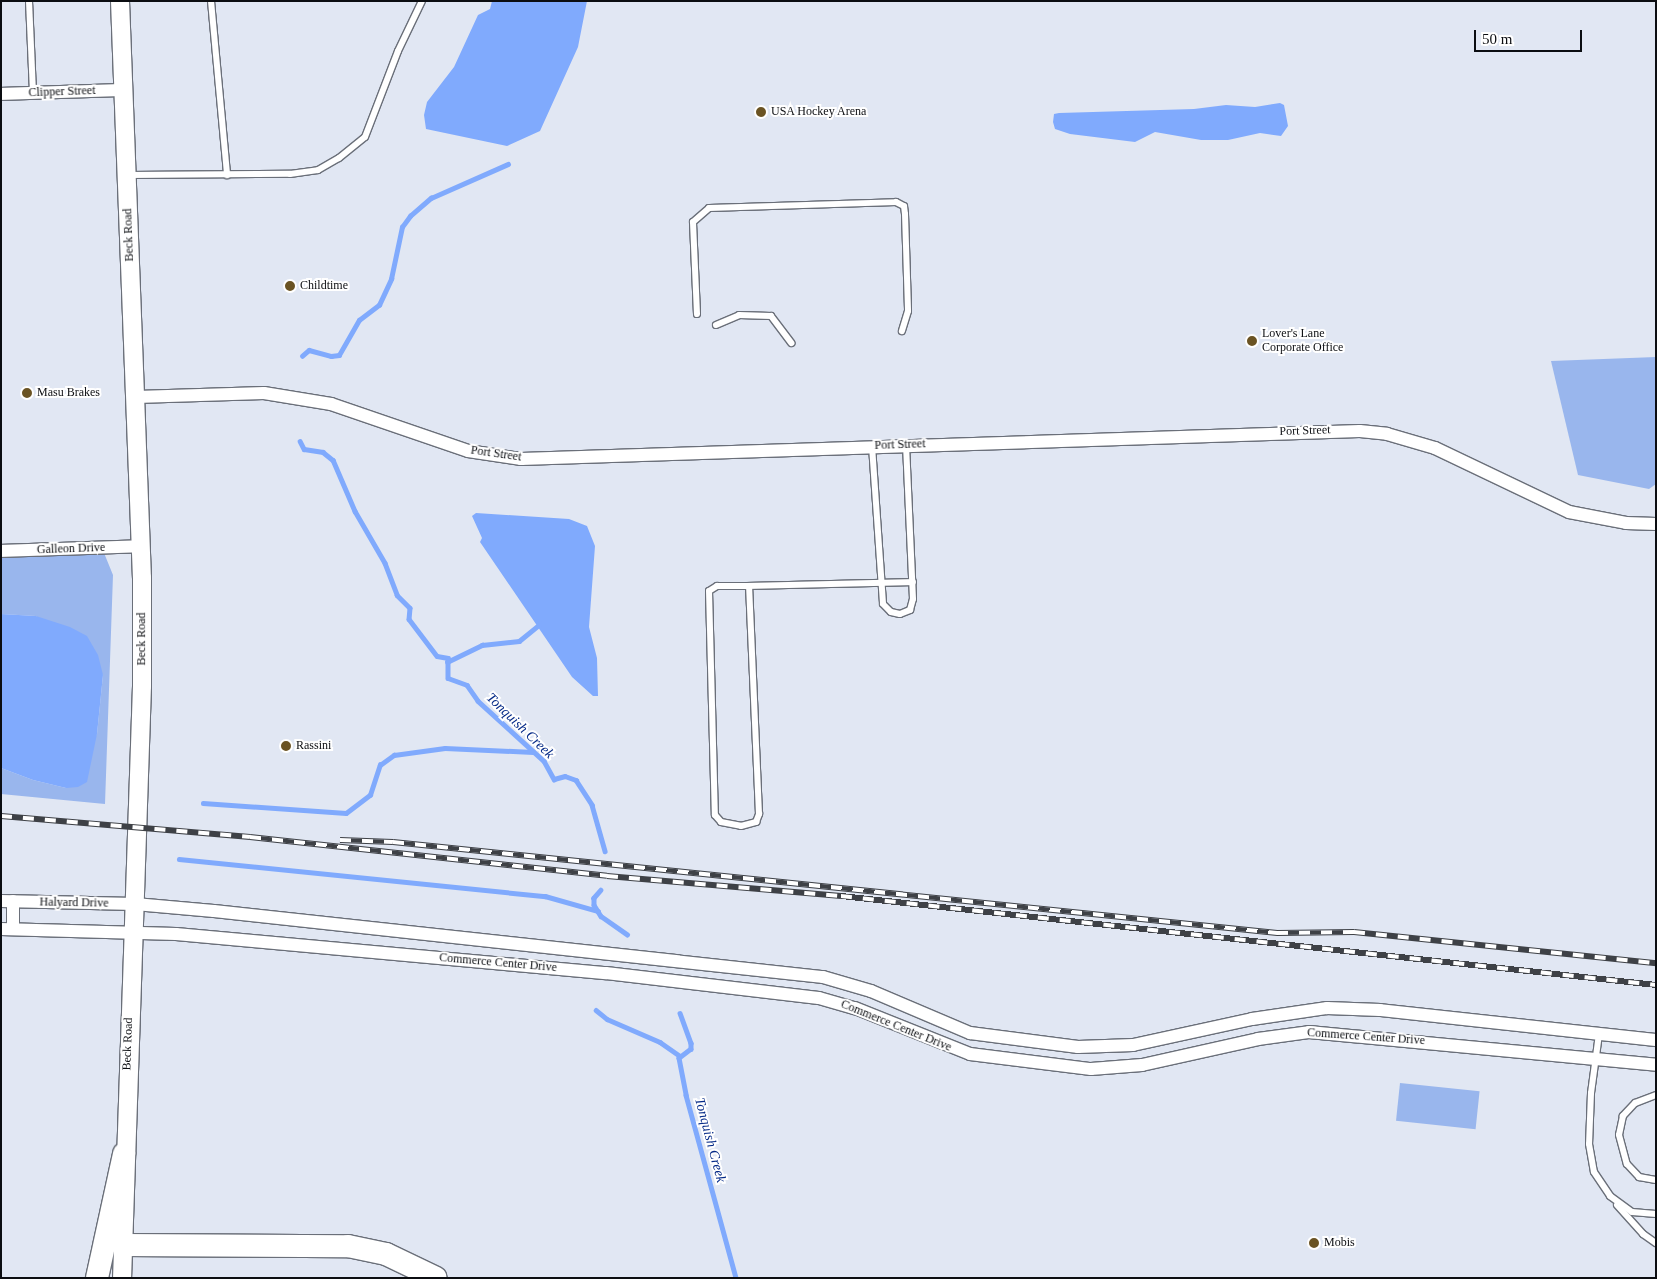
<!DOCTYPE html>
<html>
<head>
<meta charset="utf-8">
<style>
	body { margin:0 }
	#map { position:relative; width:1657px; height:1279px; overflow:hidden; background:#e1e7f3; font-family:Georgia,serif }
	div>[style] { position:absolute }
	.green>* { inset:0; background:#99b6ed; transform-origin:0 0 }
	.water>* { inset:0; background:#80aafd }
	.stream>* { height:4.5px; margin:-2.25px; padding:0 2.25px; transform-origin:2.25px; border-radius:2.25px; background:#80aafd }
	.roads { filter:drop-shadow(1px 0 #6a6f79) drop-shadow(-1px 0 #6a6f79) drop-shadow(0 1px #6a6f79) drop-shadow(0 -1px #6a6f79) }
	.lane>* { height:6px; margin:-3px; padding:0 3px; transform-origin:3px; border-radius:3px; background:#fff }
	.street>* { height:12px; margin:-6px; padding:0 6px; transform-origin:6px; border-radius:6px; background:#fff }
	.secondary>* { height:18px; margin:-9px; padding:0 9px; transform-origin:9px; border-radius:9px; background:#fff }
	.highway>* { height:22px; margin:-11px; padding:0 11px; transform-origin:11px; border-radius:11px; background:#fff }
	.rail>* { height:5.5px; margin-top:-2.75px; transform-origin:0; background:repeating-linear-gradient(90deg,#fff 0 11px,#3e4146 0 22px); box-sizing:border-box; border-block:1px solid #3e4146 }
	.dots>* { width:14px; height:14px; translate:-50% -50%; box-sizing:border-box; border:2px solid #fff; border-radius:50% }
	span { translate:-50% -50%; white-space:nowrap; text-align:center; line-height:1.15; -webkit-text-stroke:4px #fff; paint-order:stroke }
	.street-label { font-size:12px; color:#0b0d11 }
	.poi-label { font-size:12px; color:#0b0d11 }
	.left { translate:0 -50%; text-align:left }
	.water-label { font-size:14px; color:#052a87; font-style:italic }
	.frame { position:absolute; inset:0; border:2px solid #0b0d11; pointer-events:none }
	.scale { position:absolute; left:1474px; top:30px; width:108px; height:22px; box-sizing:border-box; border:2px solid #0b0d11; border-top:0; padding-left:6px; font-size:15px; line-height:18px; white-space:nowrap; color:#0b0d11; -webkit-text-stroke:4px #fff; paint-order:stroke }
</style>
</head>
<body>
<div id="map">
	<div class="green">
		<i style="clip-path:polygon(1656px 357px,1656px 484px,1649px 489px,1578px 475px,1551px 361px)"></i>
		<i style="clip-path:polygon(102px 548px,113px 575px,105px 804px,1px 794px,1px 768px,33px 780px,66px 788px,97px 734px,103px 675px,36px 616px,1px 614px,1px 551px)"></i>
		<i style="left:1400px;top:1083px;width:80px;height:38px;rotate:6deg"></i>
	</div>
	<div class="water">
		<i style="clip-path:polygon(492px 1px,587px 1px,578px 47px,540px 131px,507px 146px,426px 129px,424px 115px,427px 102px,454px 67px,478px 15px,490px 9px)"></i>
		<i style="clip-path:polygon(1280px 103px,1284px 105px,1288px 126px,1281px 136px,1260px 133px,1228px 140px,1201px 140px,1155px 132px,1135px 142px,1070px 134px,1055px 129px,1053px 122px,1054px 114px,1059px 113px,1194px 109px,1226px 105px,1255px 107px)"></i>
		<i style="clip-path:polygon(476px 513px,569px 519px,587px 526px,595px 546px,589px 627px,597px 658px,598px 696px,593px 696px,572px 677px,480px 542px,482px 538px,472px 516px)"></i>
		<i style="clip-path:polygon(1px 614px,36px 616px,70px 627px,87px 636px,98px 655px,103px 675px,97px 734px,87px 782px,78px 787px,66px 788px,33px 780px,1px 768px)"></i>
	</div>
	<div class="stream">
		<i style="left:302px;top:356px;width:9px;rotate:-41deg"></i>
		<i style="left:309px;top:350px;width:23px;rotate:15deg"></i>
		<i style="left:331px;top:356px;width:8px;rotate:-7deg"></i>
		<i style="left:339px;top:355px;width:40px;rotate:-60.3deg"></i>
		<i style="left:359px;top:320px;width:25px;rotate:-37deg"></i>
		<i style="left:379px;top:305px;width:29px;rotate:-65deg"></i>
		<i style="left:391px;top:279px;width:53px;rotate:-78.1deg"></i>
		<i style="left:402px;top:227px;width:14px;rotate:-54deg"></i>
		<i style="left:410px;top:216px;width:28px;rotate:-41deg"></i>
		<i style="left:431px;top:198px;width:84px;rotate:-23.8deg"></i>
		<i style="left:300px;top:441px;width:9px;rotate:63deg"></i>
		<i style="left:304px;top:449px;width:19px;rotate:9deg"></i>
		<i style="left:323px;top:452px;width:13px;rotate:39deg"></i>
		<i style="left:333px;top:460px;width:56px;rotate:66.7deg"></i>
		<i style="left:355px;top:511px;width:60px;rotate:60deg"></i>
		<i style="left:385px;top:563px;width:34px;rotate:69deg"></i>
		<i style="left:397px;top:595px;width:18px;rotate:45deg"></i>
		<i style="left:410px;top:608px;width:11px;rotate:95deg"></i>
		<i style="left:409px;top:619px;width:46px;rotate:52.9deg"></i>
		<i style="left:437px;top:656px;width:11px;rotate:10deg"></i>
		<i style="left:448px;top:658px;width:20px;rotate:90deg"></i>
		<i style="left:448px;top:678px;width:20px;rotate:20deg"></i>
		<i style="left:467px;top:685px;width:19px;rotate:55deg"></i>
		<i style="left:478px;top:701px;width:89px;rotate:42.3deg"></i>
		<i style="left:544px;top:761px;width:21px;rotate:61deg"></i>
		<i style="left:554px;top:779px;width:11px;rotate:-15deg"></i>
		<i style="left:565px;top:776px;width:12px;rotate:20deg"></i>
		<i style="left:576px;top:780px;width:30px;rotate:57deg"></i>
		<i style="left:592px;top:805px;width:48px;rotate:74.2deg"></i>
		<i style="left:447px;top:662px;width:39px;rotate:-26deg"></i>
		<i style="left:482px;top:645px;width:37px;rotate:-6deg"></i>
		<i style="left:519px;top:641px;width:27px;rotate:-39deg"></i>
		<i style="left:203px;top:803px;width:143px;rotate:4deg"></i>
		<i style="left:346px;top:813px;width:30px;rotate:-37deg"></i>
		<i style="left:370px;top:795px;width:32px;rotate:-72deg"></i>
		<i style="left:380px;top:765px;width:17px;rotate:-36deg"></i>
		<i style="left:394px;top:755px;width:51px;rotate:-7.8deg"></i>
		<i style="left:445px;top:748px;width:88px;rotate:2.6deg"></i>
		<i style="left:179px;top:859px;width:368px;rotate:5.8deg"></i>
		<i style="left:545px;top:896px;width:55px;rotate:15.8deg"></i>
		<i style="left:601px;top:890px;width:11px;rotate:131deg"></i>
		<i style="left:594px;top:898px;width:7px;rotate:90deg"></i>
		<i style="left:594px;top:905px;width:13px;rotate:58deg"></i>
		<i style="left:601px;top:916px;width:32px;rotate:35deg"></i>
		<i style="left:596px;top:1010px;width:14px;rotate:39deg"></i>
		<i style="left:607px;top:1019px;width:58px;rotate:23.5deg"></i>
		<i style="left:660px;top:1042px;width:24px;rotate:35deg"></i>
		<i style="left:680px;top:1013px;width:32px;rotate:70deg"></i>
		<i style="left:691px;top:1043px;width:6px;rotate:90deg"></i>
		<i style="left:691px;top:1049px;width:15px;rotate:143deg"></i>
		<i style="left:679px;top:1058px;width:38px;rotate:79deg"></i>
		<i style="left:686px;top:1095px;width:190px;rotate:74.7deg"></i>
	</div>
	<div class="roads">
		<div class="lane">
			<i style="left:29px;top:1px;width:92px;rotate:87.5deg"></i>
			<i style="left:211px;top:1px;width:175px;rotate:84.7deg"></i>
			<i style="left:128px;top:175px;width:162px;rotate:-0.4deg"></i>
			<i style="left:290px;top:174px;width:28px;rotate:-8deg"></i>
			<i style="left:318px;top:170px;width:24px;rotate:-30deg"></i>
			<i style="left:339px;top:158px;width:33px;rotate:-39deg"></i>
			<i style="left:365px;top:137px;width:92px;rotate:-69deg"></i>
			<i style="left:398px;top:51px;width:55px;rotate:-64.4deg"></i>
			<i style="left:697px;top:314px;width:92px;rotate:-92.5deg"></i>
			<i style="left:693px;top:222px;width:21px;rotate:-41deg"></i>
			<i style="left:709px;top:208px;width:187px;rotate:-1.8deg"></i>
			<i style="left:896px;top:202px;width:9px;rotate:27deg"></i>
			<i style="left:904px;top:206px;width:8px;rotate:83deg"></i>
			<i style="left:905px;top:214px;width:97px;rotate:88.2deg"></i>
			<i style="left:908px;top:311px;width:21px;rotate:107deg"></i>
			<i style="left:716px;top:325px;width:25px;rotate:-23deg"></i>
			<i style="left:739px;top:315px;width:32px;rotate:2deg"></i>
			<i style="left:771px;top:316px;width:34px;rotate:53deg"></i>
			<i style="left:872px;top:446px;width:158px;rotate:86deg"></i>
			<i style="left:883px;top:604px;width:11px;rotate:45deg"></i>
			<i style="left:891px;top:612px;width:9px;rotate:13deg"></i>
			<i style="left:900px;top:614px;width:11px;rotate:-22deg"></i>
			<i style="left:910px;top:610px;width:11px;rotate:-75deg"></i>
			<i style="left:913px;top:599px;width:154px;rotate:-92.6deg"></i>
			<i style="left:749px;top:586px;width:32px;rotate:180deg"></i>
			<i style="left:717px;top:586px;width:9px;rotate:148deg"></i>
			<i style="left:709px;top:591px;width:224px;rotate:88.5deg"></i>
			<i style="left:715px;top:815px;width:9px;rotate:49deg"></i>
			<i style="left:721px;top:822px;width:20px;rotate:11deg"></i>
			<i style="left:741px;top:826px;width:16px;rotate:-15deg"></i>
			<i style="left:756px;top:822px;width:9px;rotate:-69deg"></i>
			<i style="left:759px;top:814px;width:228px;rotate:-92.5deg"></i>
			<i style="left:749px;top:586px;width:164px;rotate:-1.4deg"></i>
			<i style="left:1599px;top:1034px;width:60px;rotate:97.7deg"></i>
			<i style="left:1591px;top:1093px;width:51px;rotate:92.2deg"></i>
			<i style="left:1589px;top:1144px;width:28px;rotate:80deg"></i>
			<i style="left:1594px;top:1172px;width:29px;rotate:56deg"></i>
			<i style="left:1610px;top:1196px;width:27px;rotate:36deg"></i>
			<i style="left:1632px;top:1212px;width:24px;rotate:5deg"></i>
			<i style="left:1656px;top:1095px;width:22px;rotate:159deg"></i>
			<i style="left:1635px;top:1103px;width:18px;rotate:133deg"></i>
			<i style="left:1623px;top:1116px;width:19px;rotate:102deg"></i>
			<i style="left:1619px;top:1135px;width:30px;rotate:75deg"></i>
			<i style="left:1627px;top:1164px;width:18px;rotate:47deg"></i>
			<i style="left:1639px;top:1177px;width:17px;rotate:10deg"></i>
			<i style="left:1617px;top:1205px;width:39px;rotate:48deg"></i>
			<i style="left:1643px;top:1234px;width:16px;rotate:35deg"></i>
		</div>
		<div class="street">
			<i style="left:1px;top:94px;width:122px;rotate:-1.9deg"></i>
			<i style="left:136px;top:397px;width:128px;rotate:-1.8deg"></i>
			<i style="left:264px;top:393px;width:68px;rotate:9.3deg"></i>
			<i style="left:331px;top:404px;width:145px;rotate:18.9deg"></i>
			<i style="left:468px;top:451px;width:54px;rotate:8.6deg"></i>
			<i style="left:521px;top:459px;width:839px;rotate:-1.91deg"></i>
			<i style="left:1360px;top:431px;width:27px;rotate:6deg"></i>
			<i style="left:1387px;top:434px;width:50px;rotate:16.3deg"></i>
			<i style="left:1435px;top:448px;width:148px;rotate:25.5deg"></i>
			<i style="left:1569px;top:512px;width:58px;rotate:10.9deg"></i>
			<i style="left:1626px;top:523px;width:30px;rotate:2deg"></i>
			<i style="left:1px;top:551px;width:140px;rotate:-2deg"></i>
			<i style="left:1px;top:901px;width:134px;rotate:1.3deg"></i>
			<i style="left:135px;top:904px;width:79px;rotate:5.1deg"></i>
			<i style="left:214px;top:911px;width:613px;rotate:6.19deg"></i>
			<i style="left:823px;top:977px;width:50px;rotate:16.3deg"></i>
			<i style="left:871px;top:991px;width:108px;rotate:23deg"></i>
			<i style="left:970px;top:1033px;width:109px;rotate:7.4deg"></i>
			<i style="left:1078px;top:1047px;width:55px;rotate:-2.1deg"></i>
			<i style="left:1133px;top:1045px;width:122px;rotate:-12.3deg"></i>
			<i style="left:1252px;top:1019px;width:76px;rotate:-8.3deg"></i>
			<i style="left:1327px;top:1008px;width:53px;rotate:2.2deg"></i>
			<i style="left:1380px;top:1010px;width:278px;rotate:6.2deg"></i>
			<i style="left:13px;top:901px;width:27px;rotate:90deg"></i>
			<i style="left:1px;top:929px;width:175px;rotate:1.6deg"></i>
			<i style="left:176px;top:934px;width:432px;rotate:5.2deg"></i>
			<i style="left:606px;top:973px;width:214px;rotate:6.7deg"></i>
			<i style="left:819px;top:998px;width:37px;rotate:16deg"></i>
			<i style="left:855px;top:1008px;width:124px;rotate:21.8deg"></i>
			<i style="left:970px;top:1054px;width:122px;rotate:7.1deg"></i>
			<i style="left:1091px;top:1069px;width:51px;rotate:-4.5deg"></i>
			<i style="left:1142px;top:1065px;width:119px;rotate:-12.6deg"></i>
			<i style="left:1258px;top:1039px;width:51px;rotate:-7.8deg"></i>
			<i style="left:1309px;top:1032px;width:349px;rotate:5.4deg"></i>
		</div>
		<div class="secondary">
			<i style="left:120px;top:1px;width:577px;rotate:87.82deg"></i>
			<i style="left:142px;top:578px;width:108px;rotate:90deg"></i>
			<i style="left:142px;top:686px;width:592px;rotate:91.93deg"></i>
		</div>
		<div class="highway">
			<i style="left:123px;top:1245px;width:225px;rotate:0.3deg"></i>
			<i style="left:348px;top:1246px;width:39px;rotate:12deg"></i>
			<i style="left:386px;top:1254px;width:55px;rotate:25.6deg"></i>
			<i style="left:97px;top:1278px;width:127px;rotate:-77.7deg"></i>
		</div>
	</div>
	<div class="rail">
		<i style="left:1px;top:816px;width:250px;rotate:4.8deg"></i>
		<i style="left:250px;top:837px;width:359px;rotate:6.2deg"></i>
		<i style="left:607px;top:876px;width:235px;rotate:4.9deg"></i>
		<i style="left:841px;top:896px;width:820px;rotate:6.23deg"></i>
		<i style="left:340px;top:840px;width:53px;rotate:2.2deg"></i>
		<i style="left:393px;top:842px;width:889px;rotate:5.88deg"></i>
		<i style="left:1277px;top:933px;width:77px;rotate:-0.7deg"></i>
		<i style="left:1354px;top:932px;width:304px;rotate:5.9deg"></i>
	</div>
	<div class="dots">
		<i style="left:761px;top:112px;background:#6a5323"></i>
		<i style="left:290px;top:286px;background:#6a5323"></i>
		<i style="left:1252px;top:341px;background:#6a5323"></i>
		<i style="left:27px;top:393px;background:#6a5323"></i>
		<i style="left:286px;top:746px;background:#6a5323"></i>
		<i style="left:1314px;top:1243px;background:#6a5323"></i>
	</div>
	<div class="street-label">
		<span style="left:62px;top:92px;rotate:-2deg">Clipper Street</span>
		<span style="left:129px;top:235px;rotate:-92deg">Beck Road</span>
		<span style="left:1305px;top:431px;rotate:-2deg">Port Street</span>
		<span style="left:900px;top:445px;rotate:-2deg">Port Street</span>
		<span style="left:496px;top:454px;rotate:8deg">Port Street</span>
		<span style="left:71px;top:549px;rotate:-2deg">Galleon Drive</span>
		<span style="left:142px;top:639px;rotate:-90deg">Beck Road</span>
		<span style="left:74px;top:903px;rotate:1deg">Halyard Drive</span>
		<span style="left:498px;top:963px;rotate:5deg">Commerce Center Drive</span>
		<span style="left:896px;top:1026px;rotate:22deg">Commerce Center Drive</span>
		<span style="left:1366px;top:1037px;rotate:4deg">Commerce Center Drive</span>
		<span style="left:128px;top:1044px;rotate:-88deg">Beck Road</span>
	</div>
	<div class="poi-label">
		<span class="left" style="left:771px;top:112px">USA Hockey Arena</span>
		<span class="left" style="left:300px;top:286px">Childtime</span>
		<span class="left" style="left:1262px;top:341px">Lover's Lane<br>Corporate Office</span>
		<span class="left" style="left:37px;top:393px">Masu Brakes</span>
		<span class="left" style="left:296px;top:746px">Rassini</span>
		<span class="left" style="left:1324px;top:1243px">Mobis</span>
	</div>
	<div class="water-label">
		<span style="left:520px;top:726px;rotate:44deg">Tonquish Creek</span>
		<span style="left:710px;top:1140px;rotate:75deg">Tonquish Creek</span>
	</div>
	<div class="frame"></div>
	<div class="scale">50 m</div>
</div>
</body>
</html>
